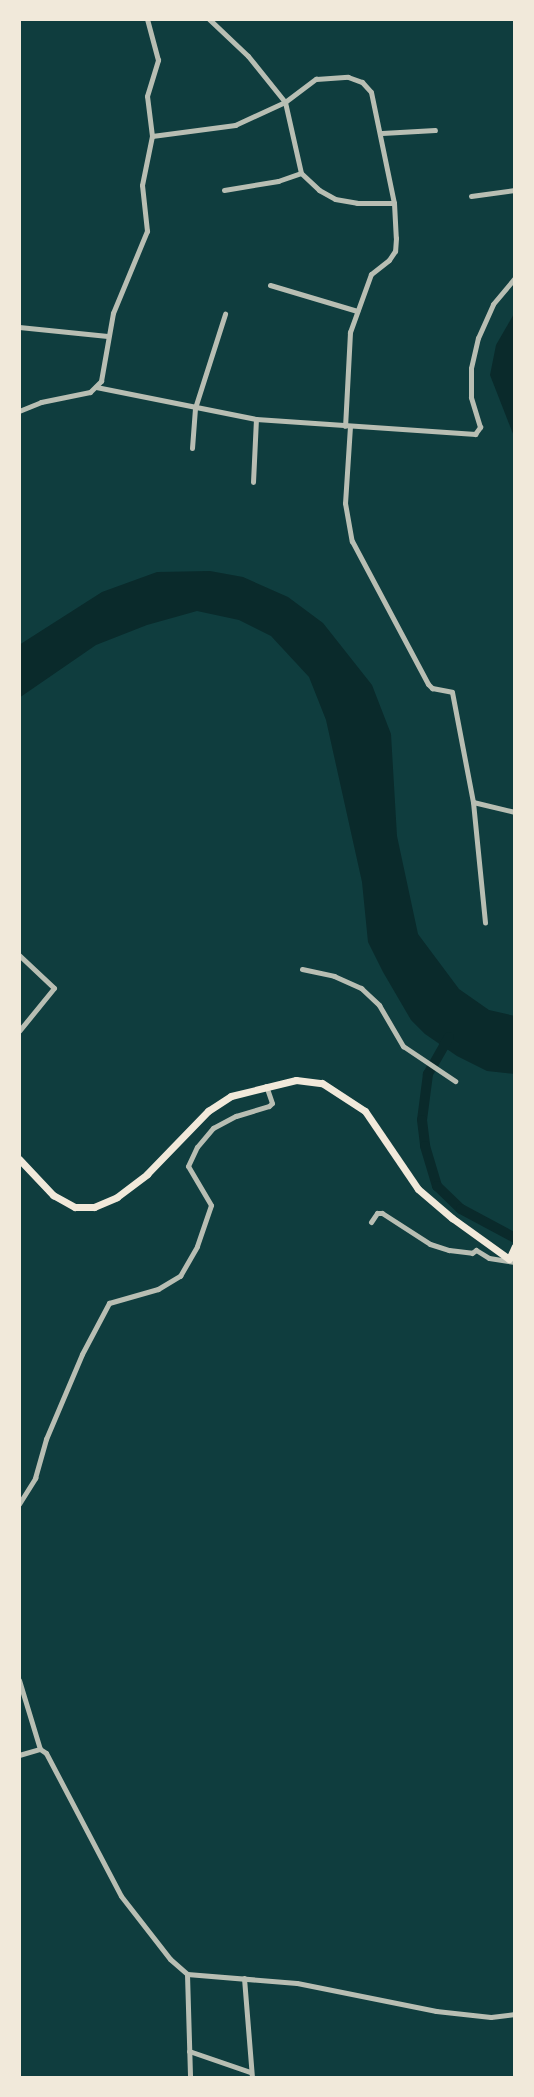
<!DOCTYPE html>
<html>
<head>
<meta charset="utf-8">
<style>
	body { margin:0 }
	#map { position:relative; width:534px; height:2097px; overflow:hidden; background:#0f3d3e; font-family:"Public Sans",sans-serif }
	div>[style] { position:absolute }
	.water>* { inset:0; background:#0a2a2b }
	.canal>* { height:10px; margin:-5px; padding:0 5px; transform-origin:5px; border-radius:5px; background:#0a2a2b }
	.minor>* { height:5px; margin:-2.5px; padding:0 2.5px; transform-origin:2.5px; border-radius:2.5px; background:#b8beb3 }
	.secondary>* { height:7px; margin:-3.5px; padding:0 3.5px; transform-origin:3.5px; border-radius:3.5px; background:#f1e9da }
	span { translate:-50% -50%; white-space:nowrap; text-align:center; line-height:1.15; -webkit-text-stroke:5px #f1e9da; paint-order:stroke }
	.frame { position:absolute; inset:0; border:21px solid #f1e9da; pointer-events:none }
</style>
</head>
<body>
<div id="map">
	<div class="water">
		<i style="clip-path:polygon(515px 312px,515px 439px,490px 375px,496px 345px)"></i>
		<i style="clip-path:polygon(210px 571px,243px 577px,288px 597px,323px 623px,372px 685px,391px 734px,397px 836px,418px 934px,459px 989px,489px 1010px,515px 1016px,515px 1074px,487px 1071px,457px 1056px,425px 1034px,411px 1020px,383px 972px,368px 942px,362px 882px,326px 720px,309px 677px,271px 636px,239px 620px,197px 611px,147px 625px,96px 645px,19px 698px,19px 645px,102px 592px,157px 572px)"></i>
	</div>
	<div class="canal">
		<i style="left:449px;top:1037px;width:43px;rotate:119.6deg"></i>
		<i style="left:428px;top:1074px;width:46px;rotate:97.4deg"></i>
		<i style="left:422px;top:1120px;width:26px;rotate:83deg"></i>
		<i style="left:425px;top:1146px;width:42px;rotate:73.3deg"></i>
		<i style="left:437px;top:1186px;width:33px;rotate:44deg"></i>
		<i style="left:461px;top:1209px;width:61px;rotate:28.2deg"></i>
	</div>
	<div class="minor">
		<i style="left:382px;top:133px;width:53px;rotate:-3.2deg"></i>
		<i style="left:152px;top:136px;width:84px;rotate:-7.5deg"></i>
		<i style="left:235px;top:125px;width:55px;rotate:-24.7deg"></i>
		<i style="left:285px;top:102px;width:59px;rotate:-128.8deg"></i>
		<i style="left:248px;top:56px;width:54px;rotate:-136.5deg"></i>
		<i style="left:301px;top:173px;width:25px;rotate:43deg"></i>
		<i style="left:319px;top:190px;width:18px;rotate:29deg"></i>
		<i style="left:335px;top:199px;width:22px;rotate:10deg"></i>
		<i style="left:357px;top:203px;width:37px"></i>
		<i style="left:224px;top:190px;width:55px;rotate:-9.5deg"></i>
		<i style="left:278px;top:181px;width:24px;rotate:-19deg"></i>
		<i style="left:301px;top:173px;width:73px;rotate:-102.7deg"></i>
		<i style="left:285px;top:102px;width:39px;rotate:-37deg"></i>
		<i style="left:316px;top:79px;width:32px;rotate:-4deg"></i>
		<i style="left:348px;top:77px;width:15px;rotate:20deg"></i>
		<i style="left:362px;top:82px;width:13px;rotate:48deg"></i>
		<i style="left:371px;top:92px;width:113px;rotate:78.3deg"></i>
		<i style="left:394px;top:203px;width:35px;rotate:87deg"></i>
		<i style="left:396px;top:238px;width:13px;rotate:94deg"></i>
		<i style="left:395px;top:251px;width:11px;rotate:124deg"></i>
		<i style="left:389px;top:260px;width:23px;rotate:142deg"></i>
		<i style="left:371px;top:274px;width:62px;rotate:109.9deg"></i>
		<i style="left:350px;top:332px;width:94px;rotate:93deg"></i>
		<i style="left:471px;top:196px;width:44px;rotate:-7.8deg"></i>
		<i style="left:270px;top:285px;width:91px;rotate:16.6deg"></i>
		<i style="left:19px;top:327px;width:89px;rotate:5.8deg"></i>
		<i style="left:96px;top:387px;width:163px;rotate:11.3deg"></i>
		<i style="left:256px;top:419px;width:220px;rotate:3.9deg"></i>
		<i style="left:475px;top:434px;width:9px;rotate:-54deg"></i>
		<i style="left:480px;top:427px;width:31px;rotate:-107deg"></i>
		<i style="left:471px;top:397px;width:29px;rotate:-90deg"></i>
		<i style="left:471px;top:368px;width:31px;rotate:-77deg"></i>
		<i style="left:478px;top:338px;width:37px;rotate:-66deg"></i>
		<i style="left:493px;top:304px;width:34px;rotate:-50deg"></i>
		<i style="left:19px;top:411px;width:24px;rotate:-22deg"></i>
		<i style="left:41px;top:402px;width:50px;rotate:-11.5deg"></i>
		<i style="left:90px;top:392px;width:16px;rotate:-45deg"></i>
		<i style="left:101px;top:381px;width:69px;rotate:-80deg"></i>
		<i style="left:113px;top:313px;width:89px;rotate:-67.5deg"></i>
		<i style="left:147px;top:231px;width:46px;rotate:-96.2deg"></i>
		<i style="left:142px;top:185px;width:50px;rotate:-78.5deg"></i>
		<i style="left:152px;top:136px;width:40px;rotate:-97.1deg"></i>
		<i style="left:147px;top:96px;width:38px;rotate:-73deg"></i>
		<i style="left:158px;top:60px;width:42px;rotate:-105deg"></i>
		<i style="left:350px;top:426px;width:77px;rotate:93.7deg"></i>
		<i style="left:345px;top:503px;width:39px;rotate:80deg"></i>
		<i style="left:352px;top:541px;width:162px;rotate:62deg"></i>
		<i style="left:428px;top:684px;width:6px;rotate:45deg"></i>
		<i style="left:432px;top:688px;width:20px;rotate:11deg"></i>
		<i style="left:452px;top:692px;width:112px;rotate:79.2deg"></i>
		<i style="left:473px;top:802px;width:43px;rotate:13.4deg"></i>
		<i style="left:192px;top:448px;width:40px;rotate:-85.7deg"></i>
		<i style="left:195px;top:408px;width:99px;rotate:-72.3deg"></i>
		<i style="left:253px;top:482px;width:63px;rotate:-87.3deg"></i>
		<i style="left:473px;top:802px;width:121px;rotate:84.3deg"></i>
		<i style="left:19px;top:955px;width:48px;rotate:43.3deg"></i>
		<i style="left:54px;top:988px;width:55px;rotate:129.1deg"></i>
		<i style="left:302px;top:969px;width:33px;rotate:12deg"></i>
		<i style="left:334px;top:976px;width:30px;rotate:24deg"></i>
		<i style="left:361px;top:988px;width:25px;rotate:43deg"></i>
		<i style="left:379px;top:1005px;width:48px;rotate:59.7deg"></i>
		<i style="left:403px;top:1046px;width:63px;rotate:33.9deg"></i>
		<i style="left:371px;top:1222px;width:11px;rotate:-56deg"></i>
		<i style="left:377px;top:1213px;width:5px"></i>
		<i style="left:382px;top:1213px;width:57px;rotate:32.9deg"></i>
		<i style="left:430px;top:1244px;width:20px;rotate:18deg"></i>
		<i style="left:449px;top:1250px;width:23px;rotate:7deg"></i>
		<i style="left:472px;top:1253px;width:5px;rotate:-37deg"></i>
		<i style="left:476px;top:1250px;width:15px;rotate:32deg"></i>
		<i style="left:489px;top:1258px;width:26px;rotate:9deg"></i>
		<i style="left:19px;top:1504px;width:31px;rotate:-58deg"></i>
		<i style="left:35px;top:1478px;width:41px;rotate:-74.2deg"></i>
		<i style="left:46px;top:1439px;width:92px;rotate:-67deg"></i>
		<i style="left:82px;top:1354px;width:58px;rotate:-62.1deg"></i>
		<i style="left:109px;top:1303px;width:51px;rotate:-15.9deg"></i>
		<i style="left:158px;top:1289px;width:26px;rotate:-31deg"></i>
		<i style="left:180px;top:1276px;width:34px;rotate:-60deg"></i>
		<i style="left:197px;top:1246px;width:43px;rotate:-71.1deg"></i>
		<i style="left:211px;top:1205px;width:45px;rotate:-120.5deg"></i>
		<i style="left:188px;top:1166px;width:21px;rotate:-65deg"></i>
		<i style="left:197px;top:1147px;width:25px;rotate:-50deg"></i>
		<i style="left:213px;top:1128px;width:26px;rotate:-28deg"></i>
		<i style="left:236px;top:1116px;width:34px;rotate:-17deg"></i>
		<i style="left:269px;top:1106px;width:4px;rotate:-45deg"></i>
		<i style="left:272px;top:1103px;width:18px;rotate:-109deg"></i>
		<i style="left:19px;top:1680px;width:72px;rotate:73.1deg"></i>
		<i style="left:19px;top:1755px;width:22px;rotate:-16deg"></i>
		<i style="left:40px;top:1749px;width:7px;rotate:34deg"></i>
		<i style="left:46px;top:1753px;width:161px;rotate:62.3deg"></i>
		<i style="left:121px;top:1896px;width:80px;rotate:52.1deg"></i>
		<i style="left:170px;top:1959px;width:23px;rotate:41deg"></i>
		<i style="left:187px;top:1974px;width:110px;rotate:4.7deg"></i>
		<i style="left:297px;top:1983px;width:142px;rotate:11.4deg"></i>
		<i style="left:436px;top:2011px;width:55px;rotate:6.2deg"></i>
		<i style="left:491px;top:2017px;width:24px;rotate:-7deg"></i>
		<i style="left:187px;top:1974px;width:104px;rotate:88.3deg"></i>
		<i style="left:244px;top:1978px;width:100px;rotate:85.4deg"></i>
		<i style="left:189px;top:2051px;width:65px;rotate:19deg"></i>
	</div>
	<div class="secondary">
		<i style="left:19px;top:1159px;width:50px;rotate:46.6deg"></i>
		<i style="left:53px;top:1195px;width:25px;rotate:29deg"></i>
		<i style="left:75px;top:1207px;width:19px"></i>
		<i style="left:94px;top:1207px;width:25px;rotate:-23deg"></i>
		<i style="left:117px;top:1197px;width:38px;rotate:-37deg"></i>
		<i style="left:147px;top:1174px;width:88px;rotate:-45.9deg"></i>
		<i style="left:208px;top:1111px;width:27px;rotate:-33deg"></i>
		<i style="left:231px;top:1096px;width:67px;rotate:-13.8deg"></i>
		<i style="left:296px;top:1080px;width:26px;rotate:7deg"></i>
		<i style="left:322px;top:1083px;width:51px;rotate:33.1deg"></i>
		<i style="left:365px;top:1111px;width:94px;rotate:55.8deg"></i>
		<i style="left:418px;top:1189px;width:45px;rotate:40.5deg"></i>
		<i style="left:452px;top:1218px;width:70px;rotate:35.7deg"></i>
		<i style="left:509px;top:1259px;width:14px;rotate:-65deg"></i>
	</div>
	<div class="frame"></div>
</div>
</body>
</html>
